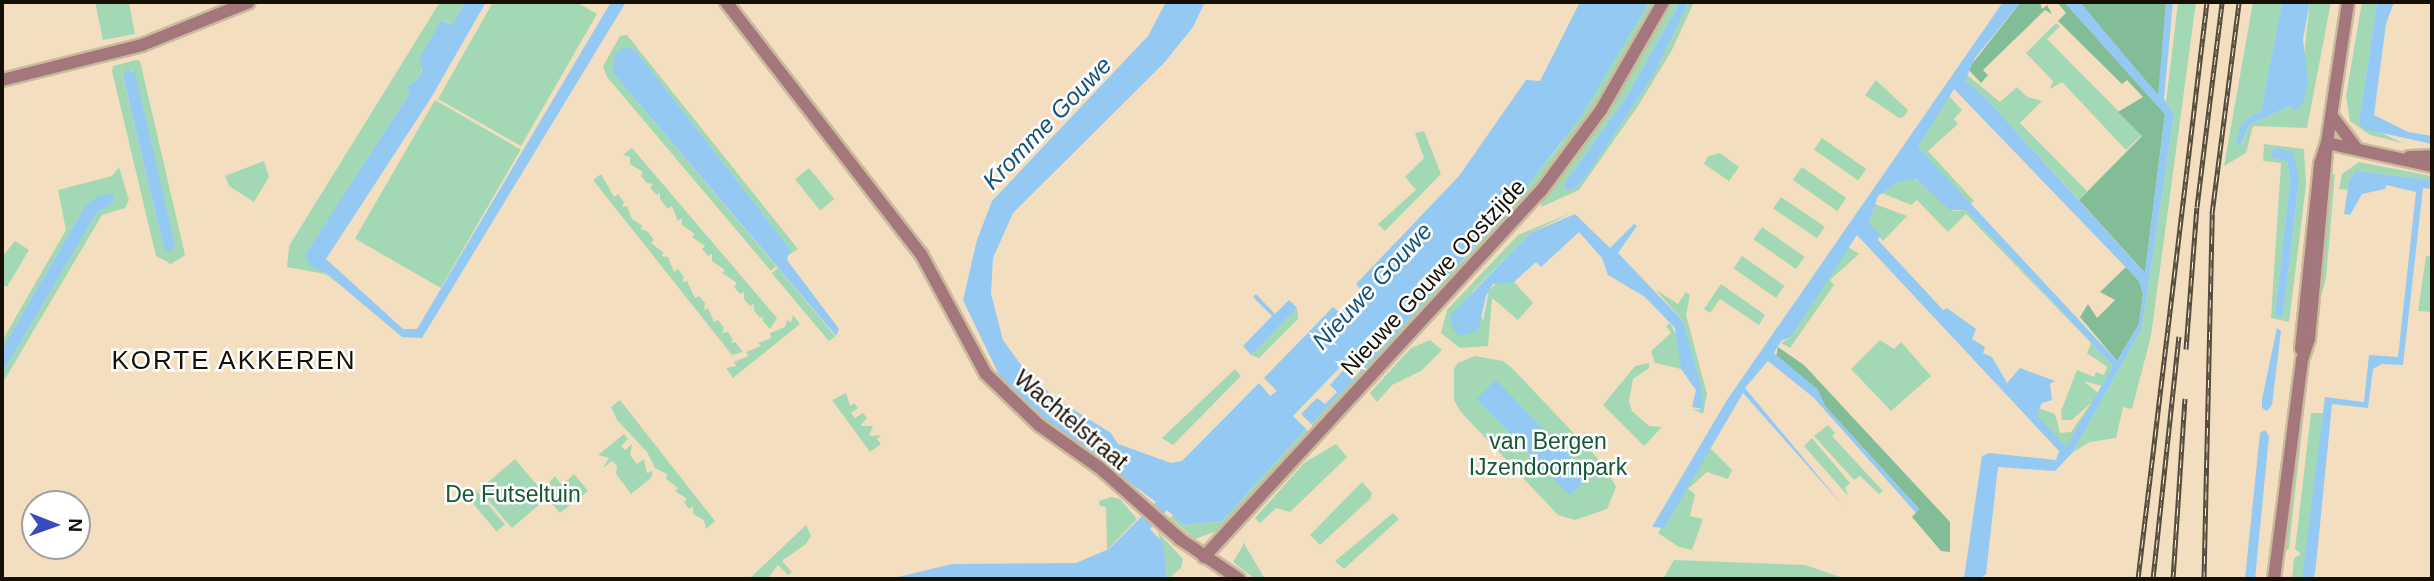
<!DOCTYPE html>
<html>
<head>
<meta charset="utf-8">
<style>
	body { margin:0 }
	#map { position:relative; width:2434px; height:581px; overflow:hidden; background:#f3dfc0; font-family:Arial,sans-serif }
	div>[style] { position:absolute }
	.green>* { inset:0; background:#a3d8b5; transform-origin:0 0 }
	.forest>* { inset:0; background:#83bd97 }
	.water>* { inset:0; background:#93c9f2; transform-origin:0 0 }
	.roads { filter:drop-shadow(2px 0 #cbba9e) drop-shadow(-2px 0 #cbba9e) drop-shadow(0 2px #cbba9e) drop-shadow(0 -2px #cbba9e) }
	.secondary>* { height:12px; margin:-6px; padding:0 6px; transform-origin:6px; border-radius:6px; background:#a3777b }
	.rail>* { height:5px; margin-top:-2.5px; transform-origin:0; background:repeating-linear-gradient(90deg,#fff 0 8px,#564b3b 0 16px); box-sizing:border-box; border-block:2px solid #564b3b }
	span { translate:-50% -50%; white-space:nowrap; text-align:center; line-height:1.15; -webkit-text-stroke:5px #fff; paint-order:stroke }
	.street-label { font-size:23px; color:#160f05 }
	.park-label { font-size:23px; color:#165835 }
	.water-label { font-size:24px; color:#14537a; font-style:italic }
	.quarter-label { font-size:26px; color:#160f05; letter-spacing:2px }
	.frame { position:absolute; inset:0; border:4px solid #160f05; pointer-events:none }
	.north { position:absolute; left:21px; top:490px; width:70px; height:70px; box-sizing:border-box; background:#fff; border:2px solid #a29f9b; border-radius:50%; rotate:91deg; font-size:19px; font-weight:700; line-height:28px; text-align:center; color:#160f05 }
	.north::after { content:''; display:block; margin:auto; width:24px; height:32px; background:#384bbd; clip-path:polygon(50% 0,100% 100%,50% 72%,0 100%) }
</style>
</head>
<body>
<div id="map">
	<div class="green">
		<i style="clip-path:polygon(95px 2px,129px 2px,135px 34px,103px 40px)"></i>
		<i style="clip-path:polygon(440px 2px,465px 2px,452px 25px,443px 20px,417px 80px,407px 86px,409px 94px,306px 254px,314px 268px,320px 269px,344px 288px,325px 274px,287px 267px,289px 246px)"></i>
		<i style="clip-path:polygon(493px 2px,576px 2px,597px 14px,521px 146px,438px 99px)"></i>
		<i style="clip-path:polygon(1649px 2px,1659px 2px,1606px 94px,1536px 189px,1316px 428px,1311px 424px,1496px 224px,1559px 146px)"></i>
		<i style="clip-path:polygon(1671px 2px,1680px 2px,1627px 96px,1564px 184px,1566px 191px,1576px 188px,1590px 171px,1653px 76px,1689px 2px,1694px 2px,1672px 50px,1638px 106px,1579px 190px,1541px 207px,1542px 199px,1616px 96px)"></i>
		<i style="clip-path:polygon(2178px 2px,2196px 2px,2151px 336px,2132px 409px,2123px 407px,2116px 438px,2090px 442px,2073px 452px,2142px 328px,2174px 115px,2166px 102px)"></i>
		<i style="clip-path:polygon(2253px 2px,2282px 2px,2261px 110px,2242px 123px,2241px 146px,2249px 125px,2291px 106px,2304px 56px,2310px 2px,2331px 2px,2307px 128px,2253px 126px,2246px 153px,2224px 166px)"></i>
		<i style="clip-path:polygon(2362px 2px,2377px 2px,2359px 123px,2403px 143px,2370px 135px,2350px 121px,2346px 96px)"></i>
		<i style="clip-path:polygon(2056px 23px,2060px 26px,2047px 39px,2142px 135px,2126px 150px,2062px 82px,2050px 89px,2053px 81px,2026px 53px)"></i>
		<i style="clip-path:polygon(627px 35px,798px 249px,787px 256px,790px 249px,636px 51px,613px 73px,776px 266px,771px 271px,607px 77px,603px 66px,620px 36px)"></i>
		<i style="clip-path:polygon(evenodd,136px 60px,140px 61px,185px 255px,171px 264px,156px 256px,112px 71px,113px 66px,136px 60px,132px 70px,175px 245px,164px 249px,123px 77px,132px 70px)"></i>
		<i style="clip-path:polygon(1966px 74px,2000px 102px,2017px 87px,2027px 97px,2042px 101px,2020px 123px,2087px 191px,2079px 200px,1985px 97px,1965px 81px)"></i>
		<i style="clip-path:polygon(1876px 80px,1908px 110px,1904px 117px,1899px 118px,1865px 95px)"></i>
		<i style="clip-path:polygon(1949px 96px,1962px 110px,1954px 119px,1958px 124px,1928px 151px,1974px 201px,1970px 204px,1918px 147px)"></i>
		<i style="left:435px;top:100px;width:99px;height:160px;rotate:30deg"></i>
		<i style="clip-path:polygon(1424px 131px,1441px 174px,1385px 231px,1378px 224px,1416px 190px,1405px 177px,1424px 158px,1415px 133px)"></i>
		<i style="left:1822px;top:138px;width:54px;height:14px;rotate:35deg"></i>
		<i style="clip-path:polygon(evenodd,2264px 144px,2304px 149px,2306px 185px,2289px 322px,2271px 318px,2281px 163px,2263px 161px,2264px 144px,2287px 161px,2299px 180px,2283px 316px,2278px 317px,2275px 314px,2290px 180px,2287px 161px)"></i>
		<i style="clip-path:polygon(632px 148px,777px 318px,770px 329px,762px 320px,764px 316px,760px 318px,754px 311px,754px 304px,750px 306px,744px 299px,744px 292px,740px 294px,734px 287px,737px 283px,722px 273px,725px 270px,712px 261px,712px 254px,708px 256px,702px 249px,705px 246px,692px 237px,695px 234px,682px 225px,682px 218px,678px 221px,672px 206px,668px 209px,660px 199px,660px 193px,657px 195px,650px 188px,653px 184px,647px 183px,641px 176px,643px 172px,630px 164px,630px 157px,623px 155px)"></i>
		<i style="clip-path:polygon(1720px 153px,1739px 167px,1729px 181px,1704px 164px,1708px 156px)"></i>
		<i style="clip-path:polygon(264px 161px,269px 177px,254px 202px,229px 186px,225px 176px)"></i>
		<i style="clip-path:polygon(2359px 162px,2432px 176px,2432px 180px,2356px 171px,2347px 190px,2339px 189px,2342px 174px)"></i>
		<i style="clip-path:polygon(119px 167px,129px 200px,125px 208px,102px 215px,2px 384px,2px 374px,97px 212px,115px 202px,113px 193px,85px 206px,2px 349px,2px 341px,66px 230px,58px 190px,112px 176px)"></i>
		<i style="left:1802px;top:167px;width:54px;height:16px;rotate:35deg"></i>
		<i style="left:809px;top:168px;width:40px;height:18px;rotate:51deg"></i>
		<i style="clip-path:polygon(601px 174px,614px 197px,618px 194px,624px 202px,622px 207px,627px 206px,632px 219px,643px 226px,640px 229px,647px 231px,654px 240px,651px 243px,664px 253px,661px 256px,668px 257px,674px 272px,678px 269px,684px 277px,682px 282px,687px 281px,695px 298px,699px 296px,705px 303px,704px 310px,708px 308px,714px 322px,718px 320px,724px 328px,722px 333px,728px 332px,733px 340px,730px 343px,735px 342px,743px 352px,732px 355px,593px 180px)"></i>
		<i style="clip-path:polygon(2331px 174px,2335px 174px,2326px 279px,2313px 324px)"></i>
		<i style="clip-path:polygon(1915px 179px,1953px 211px,1966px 210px,2113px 366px,2102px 386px,2084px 381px,2098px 393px,2066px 448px,2037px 415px,2038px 408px,2055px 414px,2060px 433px,2071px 432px,2091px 403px,2072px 420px,2062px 420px,2061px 411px,2077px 370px,2094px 377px,2096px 372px,2104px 375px,2107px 367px,2087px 353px,2091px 343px,1966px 214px,1948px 232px,1917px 200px,1911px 205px,1882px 193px,1899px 182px)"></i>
		<i style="left:1781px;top:197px;width:53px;height:14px;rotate:34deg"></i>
		<i style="clip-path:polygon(1875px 204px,1907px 216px,1883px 241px,1869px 223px)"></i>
		<i style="clip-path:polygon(1573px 212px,1530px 233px,1472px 292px,1483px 321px,1489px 290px,1498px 282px,1514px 282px,1533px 303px,1518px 320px,1492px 298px,1488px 346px,1460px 348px,1441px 333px,1447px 310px,1518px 235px)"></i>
		<i style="left:1762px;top:227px;width:52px;height:15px;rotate:35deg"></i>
		<i style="clip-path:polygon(15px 241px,29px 250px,7px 287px,2px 284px,2px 257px)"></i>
		<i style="clip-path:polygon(1848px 247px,1859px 254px,1830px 280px,1834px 285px,1790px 348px,1781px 343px,1791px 337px)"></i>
		<i style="left:1742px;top:256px;width:52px;height:15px;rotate:35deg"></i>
		<i style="clip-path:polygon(2426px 256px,2432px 256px,2432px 312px,2418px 311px)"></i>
		<i style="left:778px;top:268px;width:89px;height:8px;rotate:50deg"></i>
		<i style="clip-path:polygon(1721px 284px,1765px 315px,1759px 325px,1720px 299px,1710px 313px,1704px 309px)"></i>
		<i style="clip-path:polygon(1656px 290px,1678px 304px,1686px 292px,1690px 295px,1686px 315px,1707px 394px,1703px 414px,1692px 409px,1700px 410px,1699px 378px,1683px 321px)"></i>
		<i style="clip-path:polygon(1297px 308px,1298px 319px,1259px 358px,1251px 355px)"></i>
		<i style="clip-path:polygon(793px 315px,800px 324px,733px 378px,726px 368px,736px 366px,734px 362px,748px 356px,746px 352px,761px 346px,758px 343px,771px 338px,770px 333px,785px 327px,787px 320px,791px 322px)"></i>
		<i style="clip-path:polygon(1670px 323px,1678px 338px,1681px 369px,1655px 363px,1651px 351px,1671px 333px,1666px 326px)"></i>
		<i style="clip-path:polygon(1430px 340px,1442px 350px,1421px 371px,1392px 385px,1377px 402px,1370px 393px,1376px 386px,1411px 348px)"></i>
		<i style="clip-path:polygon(1880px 340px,1894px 349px,1901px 342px,1931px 376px,1891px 411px,1851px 369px)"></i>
		<i style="clip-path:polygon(2311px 350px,2289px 548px,2284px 554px,2304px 383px)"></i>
		<i style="clip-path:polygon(1475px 356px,1503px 361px,1512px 368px,1604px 465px,1616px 487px,1607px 509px,1575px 520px,1558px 515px,1460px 411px,1454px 400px,1454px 369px,1458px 363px)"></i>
		<i style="clip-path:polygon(1649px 363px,1649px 368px,1633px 379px,1629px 401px,1632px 411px,1649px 426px,1662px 427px,1644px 446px,1603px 405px,1635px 366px)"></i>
		<i style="clip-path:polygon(1235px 369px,1241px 376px,1173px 445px,1162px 438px)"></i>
		<i style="clip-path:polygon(846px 393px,850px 406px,854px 403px,858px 408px,851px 413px,855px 418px,863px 413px,867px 418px,860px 426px,873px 426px,869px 436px,881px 435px,877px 439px,881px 444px,870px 452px,832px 400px)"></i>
		<i style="clip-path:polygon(620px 400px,715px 521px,706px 529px,704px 520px,693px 514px,693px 506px,689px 509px,684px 502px,687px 499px,675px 491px,678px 488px,666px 479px,667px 474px,655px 468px,647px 452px,617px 420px,611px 407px)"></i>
		<i style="clip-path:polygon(2311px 413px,2323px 413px,2305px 566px,2302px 579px,2292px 579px,2294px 558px,2301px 554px,2295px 549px)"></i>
		<i style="clip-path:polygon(1828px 425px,1835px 433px,1832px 436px,1883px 491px,1879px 494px,1860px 476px,1854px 480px,1814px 436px)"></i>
		<i style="clip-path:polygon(1306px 429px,1309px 432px,1220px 530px,1195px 539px,1170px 518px,1173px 515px,1184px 525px,1222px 521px)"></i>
		<i style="clip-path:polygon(624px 434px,628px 439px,621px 446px,625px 450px,632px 444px,630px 455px,637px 464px,644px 459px,647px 473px,653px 471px,651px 478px,631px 494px,616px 474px,617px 466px,612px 461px,603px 468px,609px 458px,598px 455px)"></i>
		<i style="clip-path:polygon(1812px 438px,1850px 483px,1845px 488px,1848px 496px,1804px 446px)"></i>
		<i style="clip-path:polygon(1336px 444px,1347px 457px,1290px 512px,1276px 508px,1260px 523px,1255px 518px,1304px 463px)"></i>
		<i style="clip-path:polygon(1709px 447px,1732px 470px,1728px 479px,1707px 472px,1688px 489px,1695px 494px,1690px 516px,1703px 519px,1692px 550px,1679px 547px,1658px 533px)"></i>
		<i style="clip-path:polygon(515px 459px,542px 491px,555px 476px,562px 485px,574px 474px,588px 491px,560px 513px,547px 498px,512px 528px,479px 490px)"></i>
		<i style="clip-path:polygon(1362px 482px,1372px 493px,1370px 499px,1320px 545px,1310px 535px)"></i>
		<i style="left:476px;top:490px;width:45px;height:11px;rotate:50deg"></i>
		<i style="clip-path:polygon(1111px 497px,1120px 499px,1137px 519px,1107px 550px,1106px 507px,1100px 506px,1099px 501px)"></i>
		<i style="clip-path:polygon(1393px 513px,1399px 519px,1344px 569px,1335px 561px)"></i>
		<i style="clip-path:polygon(806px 525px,811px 536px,806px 544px,782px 561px,792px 572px,788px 575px,778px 565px,769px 577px,749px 579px)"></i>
		<i style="clip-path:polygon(1158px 532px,1183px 559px,1181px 568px,1168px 579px)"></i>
		<i style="clip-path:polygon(1245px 542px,1245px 545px,1265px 579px,1255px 579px,1233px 562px)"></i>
		<i style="clip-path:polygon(1674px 560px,1805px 565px,1846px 579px,1663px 579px)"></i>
	</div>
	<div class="forest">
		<i style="clip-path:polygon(2021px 2px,2040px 2px,2042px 9px,2047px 5px,2052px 14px,2045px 10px,1983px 70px,1988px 75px,1981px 83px,1968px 69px)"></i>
		<i style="clip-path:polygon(2057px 2px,2066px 4px,2165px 114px,2145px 273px,2079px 200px,2142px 136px,2118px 112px,2143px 97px,2127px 80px,2122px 84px,2058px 21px,2066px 13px)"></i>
		<i style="clip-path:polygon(2080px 2px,2166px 2px,2159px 96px,2116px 47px)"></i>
		<i style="clip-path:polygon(2126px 267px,2139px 281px,2143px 294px,2139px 324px,2117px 361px,2080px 317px,2088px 304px,2097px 318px,2115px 300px,2100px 292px)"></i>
		<i style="clip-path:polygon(1778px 347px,1804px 365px,1950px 522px,1950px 552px,1941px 551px,1912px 517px,1919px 509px,1825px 406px,1817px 389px,1776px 357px)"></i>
	</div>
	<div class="water">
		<i style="clip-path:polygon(465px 2px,486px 2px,431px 98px,326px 259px,403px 329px,417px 329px,611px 2px,626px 2px,422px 338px,402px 337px,326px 273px,310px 266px,305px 255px,409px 94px,407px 86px,417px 80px,422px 70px,420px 57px,442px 20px,452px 25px)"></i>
		<i style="clip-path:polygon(1166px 2px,1205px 2px,1193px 27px,1164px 63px,1013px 213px,993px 258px,991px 294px,1003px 340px,1024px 369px,1055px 398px,1111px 433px,1118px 444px,1171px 463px,1182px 461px,1259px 383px,1270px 396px,1277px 391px,1264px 378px,1333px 307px,1339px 312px,1361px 290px,1356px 284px,1459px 176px,1526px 80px,1540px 81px,1580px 2px,1649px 2px,1580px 118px,1514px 203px,1361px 372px,1348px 359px,1293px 416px,1306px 429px,1222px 521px,1184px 525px,1167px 510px,1150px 529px,1163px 543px,1167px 579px,890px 579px,952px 564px,1076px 563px,1109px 549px,1156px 502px,1043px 418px,1001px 379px,963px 300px,977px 240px,992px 201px,1148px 36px)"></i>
		<i style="clip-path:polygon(1680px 2px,1689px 2px,1653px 76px,1590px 171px,1576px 188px,1566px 191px,1564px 184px,1627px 96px)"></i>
		<i style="clip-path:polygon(evenodd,2003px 2px,2021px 2px,1975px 58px,1965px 81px,1985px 97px,2145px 273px,2165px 114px,2064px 2px,2080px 2px,2158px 95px,2166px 2px,2173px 2px,2164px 99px,2174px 115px,2142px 328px,2073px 452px,2055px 471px,1998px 467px,1986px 574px,1980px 579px,1964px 578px,1982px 456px,1989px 453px,2056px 460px,2059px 451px,1857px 235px,1791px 337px,1781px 341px,1774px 353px,1817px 389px,1825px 406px,1919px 509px,1916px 513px,1814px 398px,1768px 361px,1745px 388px,1845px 508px,1743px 393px,1664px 528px,1652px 527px,1727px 400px,2003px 2px,1954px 89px,2139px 281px,2143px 294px,2139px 324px,2117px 361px,1918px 147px,1954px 89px,2003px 2px,1916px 179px,1950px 210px,1966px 210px,2113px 366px,2066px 447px,2037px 415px,2042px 403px,2052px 400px,2050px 384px,2055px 381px,2020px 368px,2007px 383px,1992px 357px,1983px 353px,1985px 347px,1972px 339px,1976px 329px,1947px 308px,1943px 310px,1878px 240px,1880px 235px,1869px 223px,1878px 196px,1899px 182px,1916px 179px)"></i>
		<i style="clip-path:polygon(2282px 2px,2310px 2px,2303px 39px,2308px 83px,2304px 101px,2296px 111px,2290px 106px,2249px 125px,2240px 147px,2236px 142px,2242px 123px,2261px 110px)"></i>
		<i style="clip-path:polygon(2377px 2px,2394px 2px,2386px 24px,2374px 115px,2408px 132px,2432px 136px,2432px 144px,2364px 129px,2359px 123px)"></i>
		<i style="clip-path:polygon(626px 47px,636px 51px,790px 249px,787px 260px,839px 329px,836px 336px,613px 73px,615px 53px)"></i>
		<i style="clip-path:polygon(127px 69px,135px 73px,175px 245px,171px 252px,164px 249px,123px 76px)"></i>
		<i style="clip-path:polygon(2277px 148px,2293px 152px,2299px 180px,2283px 316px,2278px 317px,2275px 314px,2290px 180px,2287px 161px,2273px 158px,2270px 152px)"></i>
		<i style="clip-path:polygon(2356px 171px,2432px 180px,2432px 189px,2423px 188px,2403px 365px,2382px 364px,2373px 369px,2368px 408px,2332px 404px,2316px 565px,2314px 579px,2302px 579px,2325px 397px,2364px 402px,2369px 355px,2398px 357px,2416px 192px,2386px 185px,2385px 189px,2362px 194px,2350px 215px,2344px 214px,2349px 181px)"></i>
		<i style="clip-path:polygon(113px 193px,115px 202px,97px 212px,2px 374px,2px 349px,85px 206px,98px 196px)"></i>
		<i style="clip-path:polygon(1575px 214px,1610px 248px,1634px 224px,1637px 226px,1618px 253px,1683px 321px,1702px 389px,1703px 409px,1692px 407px,1696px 390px,1681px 369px,1675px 328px,1645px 297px,1608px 275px,1602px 258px,1579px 232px,1541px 267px,1536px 262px,1514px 282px,1493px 284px,1486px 296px,1478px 330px,1460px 336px,1453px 329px,1450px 316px,1530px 233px)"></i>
		<i style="clip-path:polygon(1256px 294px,1275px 314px,1289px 300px,1297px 308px,1251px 355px,1243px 346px,1272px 316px,1253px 297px)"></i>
		<i style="clip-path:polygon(2277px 328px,2281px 331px,2272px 405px,2267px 411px,2262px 408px,2262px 399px)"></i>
		<i style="clip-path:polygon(1346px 367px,1356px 377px,1311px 424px,1301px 414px,1317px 398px,1325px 404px,1337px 392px,1330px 385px)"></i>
		<i style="left:1496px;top:380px;width:134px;height:27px;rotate:46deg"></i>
		<i style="clip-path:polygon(2265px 430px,2269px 436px,2255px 579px,2245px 579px,2260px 433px)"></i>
	</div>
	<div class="roads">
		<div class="secondary">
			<i style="left:726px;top:2px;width:319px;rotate:52.3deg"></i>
			<i style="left:921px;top:254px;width:136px;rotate:61.6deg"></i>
			<i style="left:986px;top:374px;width:74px;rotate:43.9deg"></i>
			<i style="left:1039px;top:425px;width:75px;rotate:35.2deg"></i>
			<i style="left:1100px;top:468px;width:107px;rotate:41.6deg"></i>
			<i style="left:1180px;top:539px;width:71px;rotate:34.1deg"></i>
			<i style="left:2px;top:80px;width:144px;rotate:-14deg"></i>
			<i style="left:142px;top:45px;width:115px;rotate:-21.9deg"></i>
			<i style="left:2332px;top:116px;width:40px;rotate:53deg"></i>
			<i style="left:2327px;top:143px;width:107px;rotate:12.4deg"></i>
			<i style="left:2409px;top:157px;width:23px;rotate:-2deg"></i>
			<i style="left:2301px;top:349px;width:186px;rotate:-84.1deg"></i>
			<i style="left:2320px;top:164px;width:22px;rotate:-72deg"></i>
			<i style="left:1204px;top:557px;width:498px;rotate:-47.4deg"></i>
			<i style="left:1541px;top:191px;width:101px;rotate:-53.5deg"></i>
			<i style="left:1601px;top:110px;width:125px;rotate:-60.1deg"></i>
			<i style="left:2274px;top:579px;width:221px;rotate:-82.7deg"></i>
			<i style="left:2302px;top:360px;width:22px;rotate:-72deg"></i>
			<i style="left:2309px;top:339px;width:197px;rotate:-84.8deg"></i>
			<i style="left:2327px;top:143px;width:143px;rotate:-81.5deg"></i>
		</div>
	</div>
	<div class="rail">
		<i style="left:2186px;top:349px;width:142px;rotate:-85.6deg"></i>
		<i style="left:2197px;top:207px;width:207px;rotate:-83deg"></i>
		<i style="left:2138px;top:579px;width:581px;rotate:-83.18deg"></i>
		<i style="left:2153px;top:579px;width:244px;rotate:-83.9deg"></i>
		<i style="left:2173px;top:579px;width:181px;rotate:-86.2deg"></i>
		<i style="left:2204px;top:579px;width:365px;rotate:-88.7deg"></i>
		<i style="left:2212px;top:214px;width:214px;rotate:-82.7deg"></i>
	</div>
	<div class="street-label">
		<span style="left:1433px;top:277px;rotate:-47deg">Nieuwe Gouwe Oostzijde</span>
		<span style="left:1071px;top:420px;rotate:40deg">Wachtelstraat</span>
	</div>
	<div class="park-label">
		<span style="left:1548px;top:454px">van Bergen<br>IJzendoornpark</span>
		<span style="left:513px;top:494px">De Futseltuin</span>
	</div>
	<div class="water-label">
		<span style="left:1047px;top:123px;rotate:-46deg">Kromme Gouwe</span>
		<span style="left:1372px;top:286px;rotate:-47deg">Nieuwe Gouwe</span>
	</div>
	<div class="quarter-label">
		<span style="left:234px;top:361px">KORTE AKKEREN</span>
	</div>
	<div class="frame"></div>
	<div class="north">N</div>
</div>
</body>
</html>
